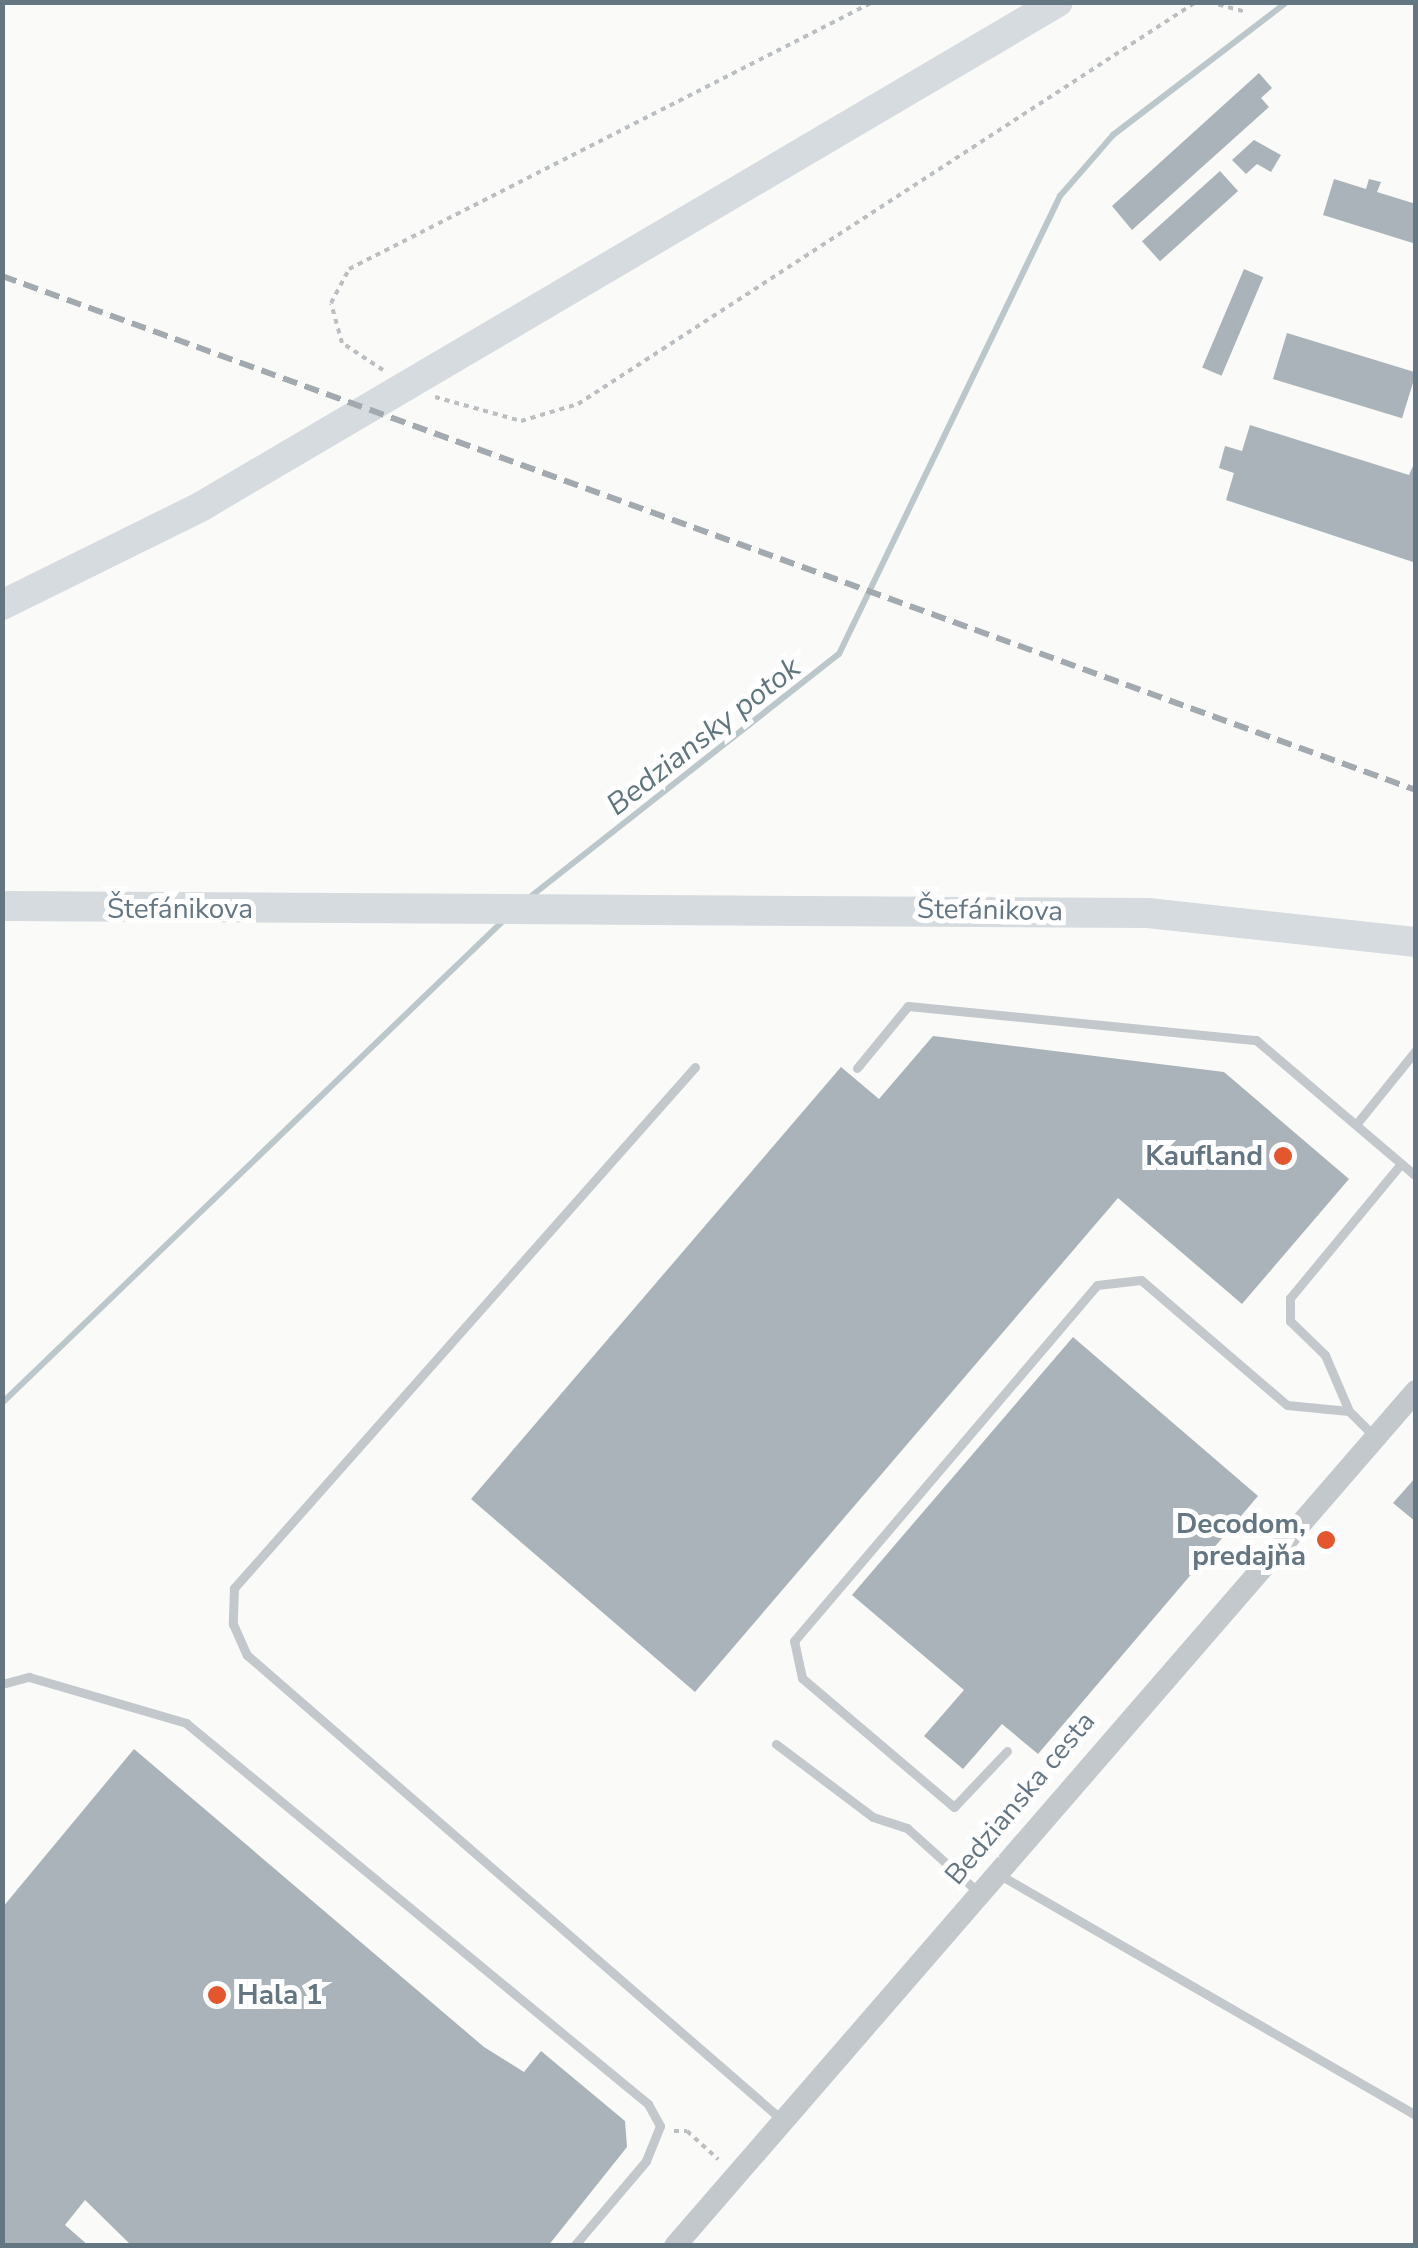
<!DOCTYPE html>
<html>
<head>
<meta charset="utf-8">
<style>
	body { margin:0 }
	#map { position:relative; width:1418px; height:2248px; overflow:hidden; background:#fafaf8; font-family:"Nunito Sans",sans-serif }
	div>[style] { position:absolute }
	.stream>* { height:6px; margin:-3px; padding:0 3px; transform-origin:3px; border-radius:3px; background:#bbc7cb }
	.building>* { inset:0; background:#aab3b9; transform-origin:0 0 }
	.path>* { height:4px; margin-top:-2px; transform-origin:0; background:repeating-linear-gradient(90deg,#bbbfc2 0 5px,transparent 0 10px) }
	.service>* { height:9px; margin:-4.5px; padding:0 4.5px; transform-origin:4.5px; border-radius:4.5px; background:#c3c8cc }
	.tertiary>* { height:22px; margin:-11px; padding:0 11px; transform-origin:11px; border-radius:11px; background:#c3c8cc }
	.primary>* { height:30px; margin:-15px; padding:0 15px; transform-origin:15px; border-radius:15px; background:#d6dbdf }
	.rail>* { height:6px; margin-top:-3px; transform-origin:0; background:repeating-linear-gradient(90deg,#a2aab0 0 15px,transparent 0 23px) }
	.dots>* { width:28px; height:28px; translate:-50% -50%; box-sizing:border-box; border:5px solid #fff; border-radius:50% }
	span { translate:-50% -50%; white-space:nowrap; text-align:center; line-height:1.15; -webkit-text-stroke:10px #fff; paint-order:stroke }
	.street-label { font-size:28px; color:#657683 }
	.poi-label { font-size:28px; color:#657683; font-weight:700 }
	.right { translate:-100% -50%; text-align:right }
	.left { translate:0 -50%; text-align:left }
	.water-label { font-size:30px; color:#60757c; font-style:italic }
	.frame { position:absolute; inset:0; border:5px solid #657683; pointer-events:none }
</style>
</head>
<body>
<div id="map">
	<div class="stream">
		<i style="left:530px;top:897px;width:393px;rotate:-38.2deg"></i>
		<i style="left:839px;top:654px;width:509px;rotate:-64.24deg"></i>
		<i style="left:1060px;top:196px;width:81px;rotate:-49deg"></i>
		<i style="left:1113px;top:135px;width:219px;rotate:-37.4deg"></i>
		<i style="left:2px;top:1403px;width:699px;rotate:-43.9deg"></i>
	</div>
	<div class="building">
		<i style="clip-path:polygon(1259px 73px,1272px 88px,1261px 98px,1269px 107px,1132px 230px,1112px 206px)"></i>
		<i style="clip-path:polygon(1254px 140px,1281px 155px,1271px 172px,1257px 164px,1246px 174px,1232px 160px)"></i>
		<i style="left:1220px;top:171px;width:27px;height:105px;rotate:48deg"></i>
		<i style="clip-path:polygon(1334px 179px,1366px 189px,1369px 179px,1381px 182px,1377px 192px,1416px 204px,1416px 244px,1323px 215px)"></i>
		<i style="left:1244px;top:269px;width:21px;height:107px;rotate:23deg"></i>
		<i style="left:1287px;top:333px;width:135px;height:48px;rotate:17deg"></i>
		<i style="clip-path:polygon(1250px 425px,1409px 475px,1416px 459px,1416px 563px,1226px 500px,1234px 473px,1219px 468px,1225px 446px,1242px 451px)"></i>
		<i style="clip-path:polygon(933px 1036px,1224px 1072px,1349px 1179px,1242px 1304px,1118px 1198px,695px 1692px,471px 1499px,841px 1067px,879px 1099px)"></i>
		<i style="clip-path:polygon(1073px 1337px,1258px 1496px,1038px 1754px,1002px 1724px,963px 1769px,924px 1736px,964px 1690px,852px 1595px)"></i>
		<i style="clip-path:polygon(1416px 1477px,1416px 1522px,1393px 1503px)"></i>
		<i style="clip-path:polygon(134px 1749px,484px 2047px,524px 2072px,541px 2051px,625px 2121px,627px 2147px,548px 2246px,132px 2246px,85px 2200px,65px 2225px,89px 2246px,2px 2246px,2px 1908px)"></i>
	</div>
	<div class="path">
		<i style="left:1209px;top:2px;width:39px;rotate:15deg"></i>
		<i style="left:383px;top:370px;width:49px;rotate:-146.6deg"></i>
		<i style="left:342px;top:343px;width:41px;rotate:-105.4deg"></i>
		<i style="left:331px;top:303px;width:38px;rotate:-62deg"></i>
		<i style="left:349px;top:269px;width:588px;rotate:-27deg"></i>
		<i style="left:435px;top:397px;width:89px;rotate:15.6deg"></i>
		<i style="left:521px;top:421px;width:59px;rotate:-16.6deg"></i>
		<i style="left:578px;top:404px;width:737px;rotate:-33.04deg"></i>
		<i style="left:674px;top:2131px;width:13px"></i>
		<i style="left:687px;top:2131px;width:42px;rotate:42.1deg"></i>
	</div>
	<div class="service">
		<i style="left:695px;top:1067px;width:696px;rotate:131.5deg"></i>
		<i style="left:234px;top:1588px;width:36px;rotate:92deg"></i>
		<i style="left:233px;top:1624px;width:34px;rotate:66deg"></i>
		<i style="left:247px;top:1655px;width:707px;rotate:40.99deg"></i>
		<i style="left:857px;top:1068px;width:80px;rotate:-50.6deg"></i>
		<i style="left:908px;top:1006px;width:350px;rotate:5.6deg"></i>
		<i style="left:1256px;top:1040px;width:210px;rotate:40.4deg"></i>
		<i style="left:1358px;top:1122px;width:92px;rotate:-51.1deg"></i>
		<i style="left:1373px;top:1435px;width:34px;rotate:-135deg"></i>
		<i style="left:1349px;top:1411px;width:61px;rotate:-113.2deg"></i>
		<i style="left:1325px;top:1355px;width:49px;rotate:-135.8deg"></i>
		<i style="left:1290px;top:1321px;width:23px;rotate:-90deg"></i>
		<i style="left:1290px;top:1298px;width:174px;rotate:-50.4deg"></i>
		<i style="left:2px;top:1684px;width:28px;rotate:-15deg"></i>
		<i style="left:29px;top:1677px;width:164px;rotate:16.3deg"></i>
		<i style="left:186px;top:1723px;width:599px;rotate:39.51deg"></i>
		<i style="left:648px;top:2104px;width:25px;rotate:61deg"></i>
		<i style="left:660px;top:2126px;width:38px;rotate:112deg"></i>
		<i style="left:646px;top:2161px;width:111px;rotate:130.3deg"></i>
		<i style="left:776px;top:1744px;width:121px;rotate:37deg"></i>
		<i style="left:873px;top:1817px;width:36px;rotate:18deg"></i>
		<i style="left:907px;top:1828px;width:96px;rotate:42deg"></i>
		<i style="left:1007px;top:1751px;width:77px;rotate:133.4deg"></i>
		<i style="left:954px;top:1807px;width:199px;rotate:-139.7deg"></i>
		<i style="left:802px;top:1678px;width:38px;rotate:-102deg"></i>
		<i style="left:794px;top:1641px;width:467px;rotate:-49.6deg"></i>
		<i style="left:1097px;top:1285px;width:44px;rotate:-6.5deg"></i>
		<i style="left:1141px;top:1280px;width:192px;rotate:40.6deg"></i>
		<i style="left:1287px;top:1405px;width:62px;rotate:5.5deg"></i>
		<i style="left:1000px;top:1875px;width:480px;rotate:30deg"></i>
	</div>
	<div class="tertiary">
		<i style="left:675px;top:2246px;width:1131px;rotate:-49.09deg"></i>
	</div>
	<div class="primary">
		<i style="left:2px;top:605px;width:223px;rotate:-26.3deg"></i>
		<i style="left:202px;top:506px;width:993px;rotate:-30.49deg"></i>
		<i style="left:2px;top:906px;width:1146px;rotate:0.35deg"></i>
		<i style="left:1148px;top:913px;width:270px;rotate:6.2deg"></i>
	</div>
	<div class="rail">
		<i style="left:2px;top:276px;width:1505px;rotate:19.98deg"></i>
	</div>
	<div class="dots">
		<i style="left:1283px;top:1156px;background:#e4572e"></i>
		<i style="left:1326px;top:1540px;background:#e4572e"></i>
		<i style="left:217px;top:1995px;background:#e4572e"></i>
	</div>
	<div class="street-label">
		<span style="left:180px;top:909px">Štefánikova</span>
		<span style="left:990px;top:910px;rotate:1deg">Štefánikova</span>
		<span style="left:1020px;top:1798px;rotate:-50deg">Bedzianska cesta</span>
	</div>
	<div class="poi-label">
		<span class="right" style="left:1263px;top:1156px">Kaufland</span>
		<span class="right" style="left:1306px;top:1540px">Decodom,<br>predajňa</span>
		<span class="left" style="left:237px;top:1995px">Hala 1</span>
	</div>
	<div class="water-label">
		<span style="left:704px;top:737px;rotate:-38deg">Bedziansky potok</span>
	</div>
	<div class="frame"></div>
</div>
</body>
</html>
